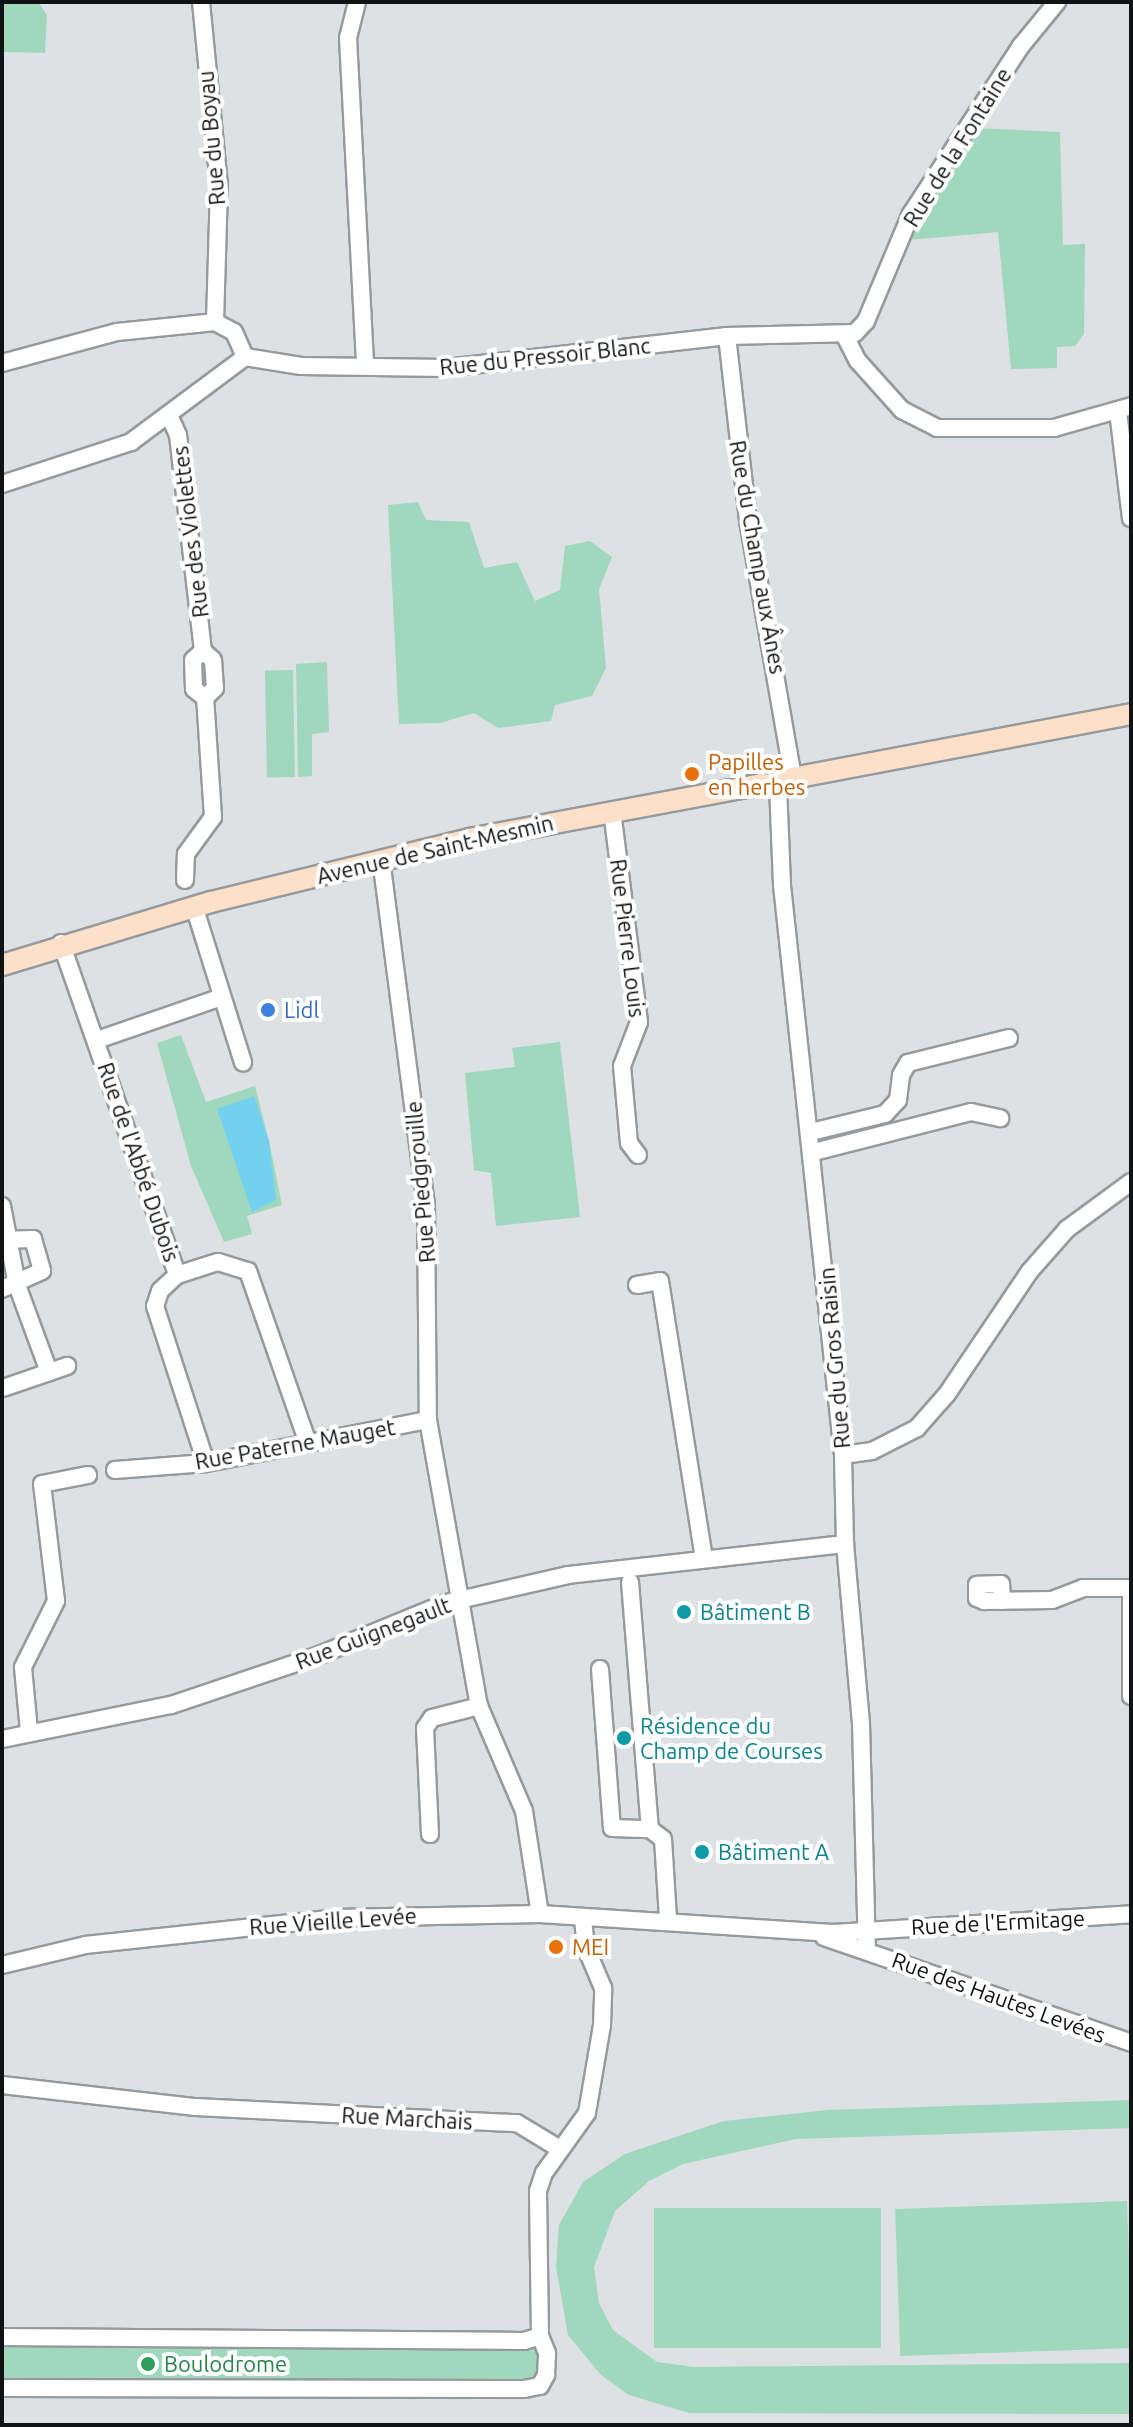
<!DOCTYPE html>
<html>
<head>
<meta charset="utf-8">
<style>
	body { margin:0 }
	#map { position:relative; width:1133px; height:2427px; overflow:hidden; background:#dde1e4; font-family:Ubuntu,sans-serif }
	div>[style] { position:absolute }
	.green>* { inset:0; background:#9fd8bc; transform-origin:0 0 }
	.water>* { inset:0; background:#73d0ee }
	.roads { filter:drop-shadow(2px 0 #979a9d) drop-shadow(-2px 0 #979a9d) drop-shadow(0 2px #979a9d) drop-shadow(0 -2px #979a9d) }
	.minor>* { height:16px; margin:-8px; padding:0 8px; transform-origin:8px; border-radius:8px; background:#fff }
	.major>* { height:20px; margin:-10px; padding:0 10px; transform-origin:10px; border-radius:10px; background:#fce0ca }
	.dots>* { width:22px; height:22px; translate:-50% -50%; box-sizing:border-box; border:4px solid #fff; border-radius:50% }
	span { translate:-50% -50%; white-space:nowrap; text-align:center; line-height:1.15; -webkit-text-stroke:8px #fff; paint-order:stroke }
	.street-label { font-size:22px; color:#111214 }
	.food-label { font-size:22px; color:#c56008 }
	.left { translate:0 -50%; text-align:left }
	.shop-label { font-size:22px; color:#366cbe }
	.culture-label { font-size:22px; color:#0d838f }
	.leisure-label { font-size:22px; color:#27864d }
	.frame { position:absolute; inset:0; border:4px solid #111214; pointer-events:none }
</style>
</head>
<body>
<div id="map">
	<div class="green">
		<i style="clip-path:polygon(2px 2px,39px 3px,47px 15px,45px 53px,3px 52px,2px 77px)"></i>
		<i style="clip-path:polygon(974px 128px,1060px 132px,1063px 245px,1085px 244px,1084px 334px,1075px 346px,1057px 347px,1057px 368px,1011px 369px,998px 232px,909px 240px)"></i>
		<i style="clip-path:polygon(418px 502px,426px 520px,469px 522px,484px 568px,517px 562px,535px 601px,560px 590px,565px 546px,590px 541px,612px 557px,599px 589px,606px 668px,592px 696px,555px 705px,551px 721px,498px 728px,474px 713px,440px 723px,399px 724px,388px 505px)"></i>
		<i style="clip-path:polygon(327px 662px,329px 732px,312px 734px,312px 776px,298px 777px,296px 664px)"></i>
		<i style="left:293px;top:670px;width:107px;height:28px;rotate:89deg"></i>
		<i style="clip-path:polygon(181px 1035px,206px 1102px,255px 1086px,269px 1141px,282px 1205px,247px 1216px,252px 1234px,224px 1242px,191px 1166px,157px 1043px)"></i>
		<i style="clip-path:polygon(560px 1042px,580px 1217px,496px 1226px,491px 1173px,474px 1170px,465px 1073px,515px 1067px,512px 1048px)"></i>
		<i style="clip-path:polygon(1131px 2100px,1131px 2128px,796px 2139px,683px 2164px,649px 2181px,615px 2211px,594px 2267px,599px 2303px,613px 2330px,657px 2362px,694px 2367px,1131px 2363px,1131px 2414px,689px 2413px,629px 2395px,601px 2375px,568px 2335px,556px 2267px,559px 2225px,583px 2182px,625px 2154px,724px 2121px,828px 2110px)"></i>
		<i style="left:1127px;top:2201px;width:147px;height:232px;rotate:88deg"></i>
		<i style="left:881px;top:2208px;width:140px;height:227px;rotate:90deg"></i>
		<i style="clip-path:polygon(2px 2346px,517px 2347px,534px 2349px,540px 2356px,534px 2381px,2px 2381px)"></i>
	</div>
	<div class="water">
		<i style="clip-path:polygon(254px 1096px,269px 1141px,276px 1200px,252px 1212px,217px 1109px)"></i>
	</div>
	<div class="roads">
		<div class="minor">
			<i style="left:201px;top:2px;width:186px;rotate:84.4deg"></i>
			<i style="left:219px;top:187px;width:135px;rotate:91.7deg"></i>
			<i style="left:357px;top:2px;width:37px;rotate:104deg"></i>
			<i style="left:348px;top:38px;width:329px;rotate:87deg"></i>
			<i style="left:727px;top:336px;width:185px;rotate:83.5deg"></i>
			<i style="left:748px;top:520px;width:262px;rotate:80.1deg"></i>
			<i style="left:845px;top:336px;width:28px;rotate:63deg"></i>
			<i style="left:858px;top:361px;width:66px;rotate:48.1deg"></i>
			<i style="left:902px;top:410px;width:39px;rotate:27deg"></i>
			<i style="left:937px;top:428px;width:117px"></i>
			<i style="left:1054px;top:428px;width:80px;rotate:-15.9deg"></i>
			<i style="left:245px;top:357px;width:57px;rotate:9.1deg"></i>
			<i style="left:301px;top:366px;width:145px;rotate:0.8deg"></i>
			<i style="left:446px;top:368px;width:283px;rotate:-6.5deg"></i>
			<i style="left:727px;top:336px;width:128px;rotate:-1.3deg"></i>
			<i style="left:855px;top:333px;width:16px;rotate:-47deg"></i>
			<i style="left:866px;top:321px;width:116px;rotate:-67.2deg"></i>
			<i style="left:911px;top:214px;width:201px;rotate:-56.8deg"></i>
			<i style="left:1021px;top:46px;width:57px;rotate:-50.7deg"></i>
			<i style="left:2px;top:363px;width:119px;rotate:-15.1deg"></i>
			<i style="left:117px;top:332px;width:99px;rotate:-5.8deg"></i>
			<i style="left:215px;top:322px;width:21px;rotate:28deg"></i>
			<i style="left:234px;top:332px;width:27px;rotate:66deg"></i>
			<i style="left:1118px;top:411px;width:108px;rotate:83.1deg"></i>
			<i style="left:169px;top:415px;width:22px;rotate:66deg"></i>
			<i style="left:178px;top:435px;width:217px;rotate:83.4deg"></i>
			<i style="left:203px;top:651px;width:13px;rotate:42deg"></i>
			<i style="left:213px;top:660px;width:28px;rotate:86deg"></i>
			<i style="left:215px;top:688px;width:14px;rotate:135deg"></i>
			<i style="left:2px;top:484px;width:136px;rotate:-18deg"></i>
			<i style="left:131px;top:442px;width:142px;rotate:-36.7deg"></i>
			<i style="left:203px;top:651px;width:13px;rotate:138deg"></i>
			<i style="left:193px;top:660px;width:29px;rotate:88deg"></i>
			<i style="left:194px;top:689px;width:14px;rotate:39deg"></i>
			<i style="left:778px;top:785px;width:100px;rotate:87.7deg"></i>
			<i style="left:782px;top:885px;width:573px;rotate:83.89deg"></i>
			<i style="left:843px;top:1455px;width:89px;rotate:88.7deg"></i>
			<i style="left:845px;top:1544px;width:181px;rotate:84.9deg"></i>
			<i style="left:861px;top:1724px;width:226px;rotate:88.5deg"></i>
			<i style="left:612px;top:811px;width:213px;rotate:82.7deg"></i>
			<i style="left:639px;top:1022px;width:47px;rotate:111.1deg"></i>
			<i style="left:622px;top:1066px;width:77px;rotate:84.8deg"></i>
			<i style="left:629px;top:1143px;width:15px;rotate:53deg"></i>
			<i style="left:381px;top:859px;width:349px;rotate:82.6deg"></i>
			<i style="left:426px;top:1205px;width:215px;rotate:89.5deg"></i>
			<i style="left:428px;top:1420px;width:291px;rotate:79.9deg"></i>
			<i style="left:479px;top:1706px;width:114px;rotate:66.8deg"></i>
			<i style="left:524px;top:1811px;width:104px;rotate:81.2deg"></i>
			<i style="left:185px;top:880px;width:26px;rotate:-88deg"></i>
			<i style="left:186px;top:854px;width:46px;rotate:-53.9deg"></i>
			<i style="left:213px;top:817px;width:119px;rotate:-93.8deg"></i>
			<i style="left:194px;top:906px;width:164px;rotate:72.6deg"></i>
			<i style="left:61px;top:943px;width:352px;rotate:70.7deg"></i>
			<i style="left:177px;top:1275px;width:43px;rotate:-17.6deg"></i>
			<i style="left:218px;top:1262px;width:31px;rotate:17deg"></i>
			<i style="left:248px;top:1271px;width:182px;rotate:70.8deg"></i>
			<i style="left:97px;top:1040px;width:132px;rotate:-19deg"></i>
			<i style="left:811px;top:1132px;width:76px;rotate:-13.7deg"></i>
			<i style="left:885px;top:1114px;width:19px;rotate:-47deg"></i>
			<i style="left:898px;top:1100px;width:25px;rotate:-83deg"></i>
			<i style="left:901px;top:1075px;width:14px;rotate:-60deg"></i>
			<i style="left:908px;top:1063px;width:104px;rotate:-13.9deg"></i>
			<i style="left:814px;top:1152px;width:162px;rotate:-14.3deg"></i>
			<i style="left:971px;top:1112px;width:30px;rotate:12deg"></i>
			<i style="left:2px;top:1206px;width:80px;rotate:79.2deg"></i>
			<i style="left:17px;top:1285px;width:93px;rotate:69.8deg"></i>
			<i style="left:2px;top:1240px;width:31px;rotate:-2deg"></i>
			<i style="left:33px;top:1239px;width:33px;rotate:74deg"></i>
			<i style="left:42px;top:1271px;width:44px;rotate:155.8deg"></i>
			<i style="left:177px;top:1275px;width:23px;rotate:137deg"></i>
			<i style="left:160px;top:1291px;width:16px;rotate:108deg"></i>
			<i style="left:155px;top:1306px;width:165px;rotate:72deg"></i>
			<i style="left:637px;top:1285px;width:23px;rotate:-10deg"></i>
			<i style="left:660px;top:1281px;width:280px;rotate:81deg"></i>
			<i style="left:3px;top:1388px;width:68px;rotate:-19deg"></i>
			<i style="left:843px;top:1455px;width:29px;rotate:-8deg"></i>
			<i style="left:872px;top:1451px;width:51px;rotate:-27.1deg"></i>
			<i style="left:917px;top:1428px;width:45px;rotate:-48.6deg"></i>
			<i style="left:947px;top:1394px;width:148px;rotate:-56deg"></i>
			<i style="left:1030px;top:1271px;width:56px;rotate:-48.6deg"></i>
			<i style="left:1067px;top:1229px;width:79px;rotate:-36.3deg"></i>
			<i style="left:115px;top:1470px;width:91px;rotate:-4.4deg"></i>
			<i style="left:206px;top:1463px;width:226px;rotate:-11deg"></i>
			<i style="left:630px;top:1582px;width:248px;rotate:85.4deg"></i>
			<i style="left:650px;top:1829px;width:16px;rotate:38deg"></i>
			<i style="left:663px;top:1839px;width:80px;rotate:86.4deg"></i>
			<i style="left:1131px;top:1588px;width:108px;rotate:90deg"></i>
			<i style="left:1002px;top:1601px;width:17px;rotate:-93deg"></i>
			<i style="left:1001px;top:1584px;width:24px;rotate:178deg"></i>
			<i style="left:977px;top:1585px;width:13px;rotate:90deg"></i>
			<i style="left:977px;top:1598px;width:8px;rotate:23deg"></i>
			<i style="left:984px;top:1601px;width:68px;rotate:-0.8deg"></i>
			<i style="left:1052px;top:1600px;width:33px;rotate:-21deg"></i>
			<i style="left:1083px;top:1588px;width:48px"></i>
			<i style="left:600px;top:1669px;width:159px;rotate:85.7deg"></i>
			<i style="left:612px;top:1828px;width:38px;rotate:2deg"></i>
			<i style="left:29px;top:1731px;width:64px;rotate:-95.4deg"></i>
			<i style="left:23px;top:1667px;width:74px;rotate:-63.4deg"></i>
			<i style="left:56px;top:1601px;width:118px;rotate:-96.8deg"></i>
			<i style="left:42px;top:1484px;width:47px;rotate:-11.1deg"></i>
			<i style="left:2px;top:1739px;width:172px;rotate:-11.4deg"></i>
			<i style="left:171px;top:1705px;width:154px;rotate:-18.6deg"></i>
			<i style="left:317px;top:1656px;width:139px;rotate:-22.3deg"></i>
			<i style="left:446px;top:1603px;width:125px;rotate:-12.9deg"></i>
			<i style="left:568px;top:1575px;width:279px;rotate:-6.4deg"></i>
			<i style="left:430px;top:1834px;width:106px;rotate:-92.7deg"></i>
			<i style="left:425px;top:1728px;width:12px;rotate:-55deg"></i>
			<i style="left:432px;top:1718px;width:49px;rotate:-14.3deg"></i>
			<i style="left:824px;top:1937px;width:325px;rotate:19deg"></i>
			<i style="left:2px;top:1965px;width:85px;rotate:-13.5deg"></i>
			<i style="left:85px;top:1945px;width:252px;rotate:-6.1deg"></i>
			<i style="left:336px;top:1918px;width:204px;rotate:-1.1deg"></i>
			<i style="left:540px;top:1914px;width:293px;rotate:3.7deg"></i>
			<i style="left:832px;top:1933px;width:300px;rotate:-3.6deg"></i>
			<i style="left:2px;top:2085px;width:195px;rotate:6.5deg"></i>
			<i style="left:196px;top:2107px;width:321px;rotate:2.9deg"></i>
			<i style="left:517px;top:2123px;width:50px;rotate:31.2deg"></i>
			<i style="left:540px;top:2336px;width:145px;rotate:-90.8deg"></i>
			<i style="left:538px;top:2191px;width:19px;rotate:-72deg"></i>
			<i style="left:544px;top:2173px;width:74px;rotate:-54.4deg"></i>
			<i style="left:587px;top:2113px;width:89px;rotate:-80.3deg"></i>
			<i style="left:602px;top:2025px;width:37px;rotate:-88deg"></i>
			<i style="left:603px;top:1988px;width:43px;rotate:-113deg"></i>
			<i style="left:586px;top:1948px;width:31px;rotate:-96deg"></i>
			<i style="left:2px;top:2337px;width:522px;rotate:0.44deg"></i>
			<i style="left:524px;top:2341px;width:17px;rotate:-17deg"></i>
			<i style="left:2px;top:2388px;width:522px;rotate:0.11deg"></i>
			<i style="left:524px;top:2389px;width:16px;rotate:-11deg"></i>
			<i style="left:540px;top:2386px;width:13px;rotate:-61deg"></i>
			<i style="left:546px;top:2375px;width:22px;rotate:-87deg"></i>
			<i style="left:547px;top:2353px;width:18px;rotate:-112deg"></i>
		</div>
		<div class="major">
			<i style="left:2px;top:965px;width:218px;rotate:-16.8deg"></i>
			<i style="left:211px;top:902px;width:266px;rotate:-13.7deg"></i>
			<i style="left:469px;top:839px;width:298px;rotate:-10.6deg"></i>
			<i style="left:762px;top:784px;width:16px;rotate:4deg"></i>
			<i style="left:778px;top:785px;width:17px;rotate:-25deg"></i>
			<i style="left:793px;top:778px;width:344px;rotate:-10.7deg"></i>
		</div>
	</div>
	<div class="dots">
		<i style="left:692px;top:774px;background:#e8710a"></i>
		<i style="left:268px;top:1010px;background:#3f7fe0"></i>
		<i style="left:684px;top:1612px;background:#0f9aa8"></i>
		<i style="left:624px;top:1738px;background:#0f9aa8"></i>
		<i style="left:702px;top:1852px;background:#0f9aa8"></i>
		<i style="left:556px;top:1947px;background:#e8710a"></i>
		<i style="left:148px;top:2364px;background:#2e9e5b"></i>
	</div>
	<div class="street-label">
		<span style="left:211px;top:138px;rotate:-95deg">Rue du Boyau</span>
		<span style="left:957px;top:147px;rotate:-58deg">Rue de la Fontaine</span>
		<span style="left:545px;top:356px;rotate:-6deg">Rue du Pressoir Blanc</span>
		<span style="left:190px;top:532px;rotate:-97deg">Rue des Violettes</span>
		<span style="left:758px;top:557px;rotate:80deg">Rue du Champ aux Ânes</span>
		<span style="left:435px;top:849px;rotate:-13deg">Avenue de Saint-Mesmin</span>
		<span style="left:628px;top:938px;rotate:83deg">Rue Pierre Louis</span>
		<span style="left:139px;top:1162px;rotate:71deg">Rue de l'Abbé Dubois</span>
		<span style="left:420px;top:1182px;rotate:-95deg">Rue Piedgrouille</span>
		<span style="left:834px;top:1358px;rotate:-95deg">Rue du Gros Raisin</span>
		<span style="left:295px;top:1444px;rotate:-10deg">Rue Paterne Mauget</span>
		<span style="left:373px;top:1633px;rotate:-21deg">Rue Guignegault</span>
		<span style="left:333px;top:1921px;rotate:-4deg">Rue Vieille Levée</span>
		<span style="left:998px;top:1922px;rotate:-3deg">Rue de l'Ermitage</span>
		<span style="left:999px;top:1997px;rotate:20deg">Rue des Hautes Levées</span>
		<span style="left:407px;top:2118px;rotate:3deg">Rue Marchais</span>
	</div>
	<div class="food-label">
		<span class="left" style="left:708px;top:774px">Papilles<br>en herbes</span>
		<span class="left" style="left:572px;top:1947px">MEI</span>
	</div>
	<div class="shop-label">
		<span class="left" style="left:284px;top:1010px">Lidl</span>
	</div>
	<div class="culture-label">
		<span class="left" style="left:700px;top:1612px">Bâtiment B</span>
		<span class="left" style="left:640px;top:1738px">Résidence du<br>Champ de Courses</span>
		<span class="left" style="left:718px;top:1852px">Bâtiment A</span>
	</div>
	<div class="leisure-label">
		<span class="left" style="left:164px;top:2364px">Boulodrome</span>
	</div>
	<div class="frame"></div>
</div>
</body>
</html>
